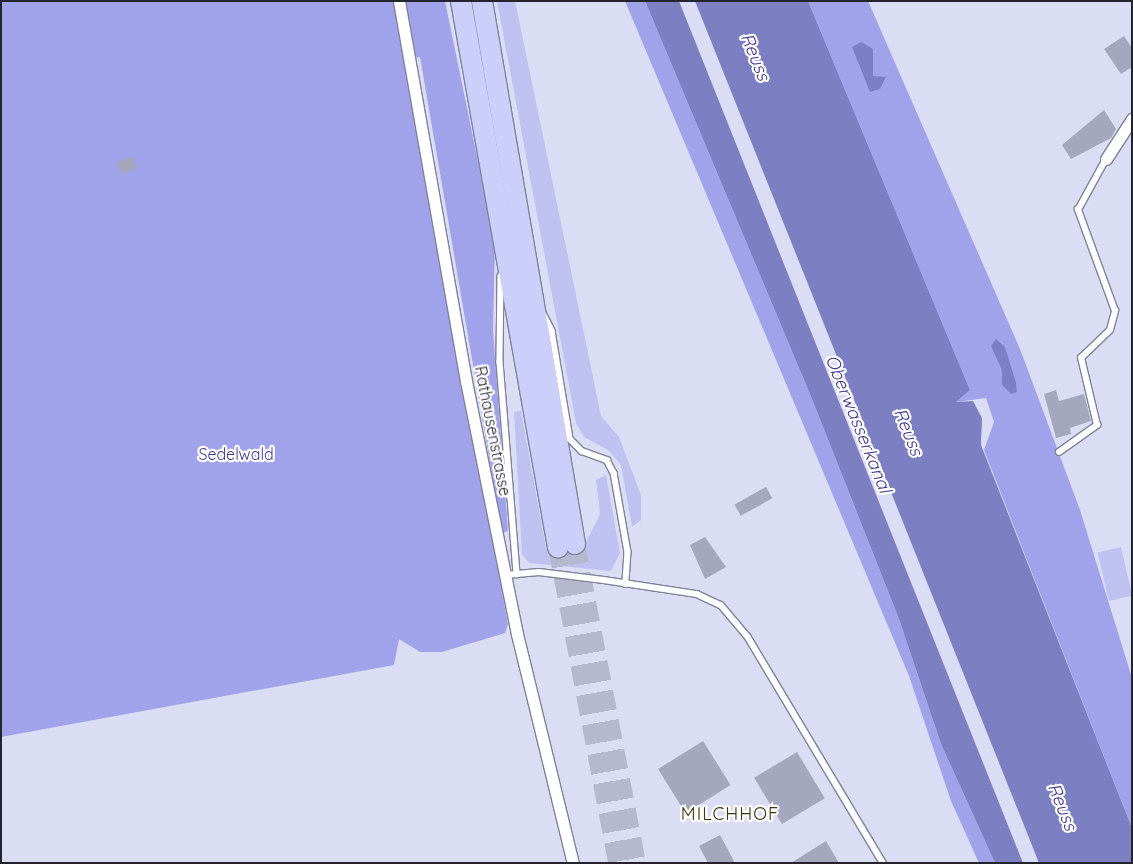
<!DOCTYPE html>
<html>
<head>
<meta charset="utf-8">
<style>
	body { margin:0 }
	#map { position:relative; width:1133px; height:864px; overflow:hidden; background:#dbddf5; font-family:Quicksand,sans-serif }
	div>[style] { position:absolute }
	.green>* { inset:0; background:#bfc2f0; transform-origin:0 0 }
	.forest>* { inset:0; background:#a0a3ea }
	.water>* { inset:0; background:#7c7fc2 }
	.building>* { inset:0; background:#a5a7be; transform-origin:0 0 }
	.highway-tunnel>* { height:20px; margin-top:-10px; transform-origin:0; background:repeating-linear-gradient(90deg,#b6b8cd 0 20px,transparent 0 30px) }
	.roads { filter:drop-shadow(1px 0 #808297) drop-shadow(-1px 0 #808297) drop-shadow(0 1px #808297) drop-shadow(0 -1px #808297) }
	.lane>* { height:5.5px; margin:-2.75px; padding:0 2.75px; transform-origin:2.75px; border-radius:2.75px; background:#fff }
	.street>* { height:11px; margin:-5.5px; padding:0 5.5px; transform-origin:5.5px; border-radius:5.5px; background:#fff }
	.highway>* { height:20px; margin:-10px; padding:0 10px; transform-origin:10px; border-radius:10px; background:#cccffa }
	span { translate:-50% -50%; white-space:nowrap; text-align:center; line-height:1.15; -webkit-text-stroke:4.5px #fff; paint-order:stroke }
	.street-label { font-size:16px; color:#23242d }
	.park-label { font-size:16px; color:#403b8c }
	.water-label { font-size:18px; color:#3e388a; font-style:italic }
	.neighbourhood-label { font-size:18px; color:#3d380d; letter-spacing:1px }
	.frame { position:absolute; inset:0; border:2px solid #23242d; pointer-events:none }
</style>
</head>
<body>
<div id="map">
	<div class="green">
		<i style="clip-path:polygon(497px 1px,515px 1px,601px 416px,619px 437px,641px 495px,641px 520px,632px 527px,621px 465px,608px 450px,584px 437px,576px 423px)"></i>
		<i style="clip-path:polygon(521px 411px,546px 548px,584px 546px,600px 514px,596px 480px,606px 475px,620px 553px,611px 571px,529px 563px,522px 554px,514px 412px)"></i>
		<i style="left:1121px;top:547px;width:50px;height:24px;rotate:77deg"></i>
	</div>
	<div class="forest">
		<i style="clip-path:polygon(1px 1px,445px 1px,495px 244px,493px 331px,508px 531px,502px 533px,420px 57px,405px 59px,508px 624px,505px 633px,442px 652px,420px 652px,399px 639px,394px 665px,1px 737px)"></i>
		<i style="clip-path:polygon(625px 1px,645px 1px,812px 399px,899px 619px,941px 744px,995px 863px,979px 863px,951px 801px,909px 676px)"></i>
		<i style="clip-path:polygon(808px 1px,868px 1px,1020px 349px,1080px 510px,1132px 678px,1132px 828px,984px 450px,994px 422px,986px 398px,956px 402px,970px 390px)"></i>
	</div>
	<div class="water">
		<i style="clip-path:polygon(645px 1px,679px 1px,1023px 863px,995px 863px,941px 744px,899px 619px,812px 399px)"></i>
		<i style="clip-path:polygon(695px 1px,808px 1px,970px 390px,956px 402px,973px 401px,982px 418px,981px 445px,1132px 828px,1132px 863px,1039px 863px)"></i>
		<i style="clip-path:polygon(861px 42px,873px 49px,873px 76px,886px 77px,880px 89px,870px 92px,852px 47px)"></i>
		<i style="clip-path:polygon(996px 339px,1005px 347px,1016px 383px,1017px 392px,1011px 394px,1002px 385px,1002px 370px,991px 346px)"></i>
	</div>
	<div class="building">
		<i style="clip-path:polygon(1124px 36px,1132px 48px,1132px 67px,1121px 74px,1104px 49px)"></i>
		<i style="clip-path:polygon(1104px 110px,1116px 129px,1111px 138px,1071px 159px,1062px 145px)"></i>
		<i style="left:132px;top:156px;width:13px;height:17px;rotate:67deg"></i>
		<i style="clip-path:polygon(1056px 390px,1059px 401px,1084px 394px,1091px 421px,1070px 428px,1071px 434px,1056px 438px,1044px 394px)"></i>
		<i style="left:766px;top:487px;width:13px;height:36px;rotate:61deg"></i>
		<i style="clip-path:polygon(705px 537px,726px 567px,705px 579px,690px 545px)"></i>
		<i style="left:703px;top:741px;width:52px;height:53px;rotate:58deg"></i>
		<i style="left:797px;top:752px;width:54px;height:50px;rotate:59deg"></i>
		<i style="clip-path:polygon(720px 835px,735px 863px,708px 863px,699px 846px)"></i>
		<i style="clip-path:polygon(826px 841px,839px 863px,791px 863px)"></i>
	</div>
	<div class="highway-tunnel">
		<i style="left:575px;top:544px;width:325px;rotate:79.2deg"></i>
		<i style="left:558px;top:547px;width:322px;rotate:79.2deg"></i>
	</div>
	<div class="roads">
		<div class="lane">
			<i style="left:501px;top:276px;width:86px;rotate:90.7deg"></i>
			<i style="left:500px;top:362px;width:213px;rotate:85.4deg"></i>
			<i style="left:544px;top:315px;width:18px;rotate:63deg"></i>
			<i style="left:552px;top:331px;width:109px;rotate:80.5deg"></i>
			<i style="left:570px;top:439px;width:17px;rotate:45deg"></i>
			<i style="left:582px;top:451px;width:27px;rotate:20deg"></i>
			<i style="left:607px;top:460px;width:15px;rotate:62deg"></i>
			<i style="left:614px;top:473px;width:80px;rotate:80deg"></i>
			<i style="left:628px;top:552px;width:32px;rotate:94deg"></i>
			<i style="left:1059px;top:452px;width:47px;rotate:-35.4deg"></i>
			<i style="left:1097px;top:425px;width:69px;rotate:-103.4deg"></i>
			<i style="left:1081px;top:358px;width:40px;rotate:-44deg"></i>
			<i style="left:1110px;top:330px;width:20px;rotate:-75deg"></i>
			<i style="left:1115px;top:311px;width:108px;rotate:-110.1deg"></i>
			<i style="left:1078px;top:210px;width:58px;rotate:-61.2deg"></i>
			<i style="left:505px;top:575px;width:34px;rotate:-5deg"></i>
			<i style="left:539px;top:572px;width:65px;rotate:7deg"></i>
			<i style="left:604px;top:580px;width:94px;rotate:8.6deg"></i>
			<i style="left:697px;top:594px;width:26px;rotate:25deg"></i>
			<i style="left:721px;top:605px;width:42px;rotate:49.8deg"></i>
			<i style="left:748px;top:637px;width:263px;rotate:59.1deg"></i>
		</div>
		<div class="street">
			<i style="left:399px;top:1px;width:386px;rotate:80deg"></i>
			<i style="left:466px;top:381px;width:258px;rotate:78.6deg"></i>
			<i style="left:517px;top:634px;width:236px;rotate:76.3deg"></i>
			<i style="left:1106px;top:159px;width:48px;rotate:-57deg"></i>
		</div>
		<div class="highway">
			<i style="left:461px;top:1px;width:555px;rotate:79.93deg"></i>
			<i style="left:482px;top:1px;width:551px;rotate:80.28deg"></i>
		</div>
	</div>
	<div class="street-label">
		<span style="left:493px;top:431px;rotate:79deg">Rathausenstrasse</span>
	</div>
	<div class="park-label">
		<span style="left:236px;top:454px">Sedelwald</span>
	</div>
	<div class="water-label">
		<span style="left:755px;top:57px;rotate:68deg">Reuss</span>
		<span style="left:858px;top:424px;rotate:68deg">Oberwasserkanal</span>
		<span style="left:908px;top:432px;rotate:68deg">Reuss</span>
		<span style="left:1062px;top:807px;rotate:68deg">Reuss</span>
	</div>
	<div class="neighbourhood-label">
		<span style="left:730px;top:814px">MILCHHOF</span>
	</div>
	<div class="frame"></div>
</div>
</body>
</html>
